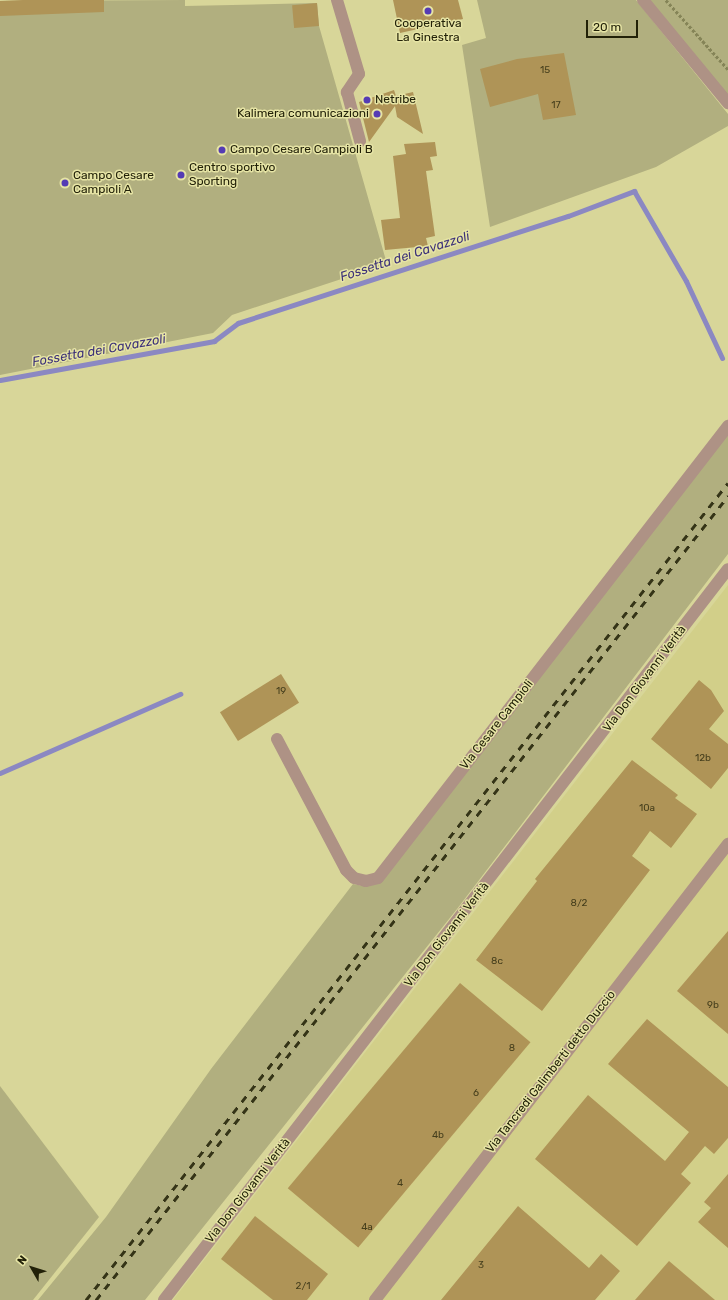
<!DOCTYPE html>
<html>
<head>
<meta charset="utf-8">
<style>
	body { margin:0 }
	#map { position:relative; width:728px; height:1300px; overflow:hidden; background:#d8d699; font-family:Rubik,sans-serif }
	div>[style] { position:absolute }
	.built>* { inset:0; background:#d2cf89 }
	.green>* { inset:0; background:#b1af7f }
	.stream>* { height:5px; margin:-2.5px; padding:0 2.5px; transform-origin:2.5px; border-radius:2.5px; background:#8b88c2 }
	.building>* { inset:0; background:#af9457; transform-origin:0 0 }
	.path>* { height:2.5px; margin-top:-1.25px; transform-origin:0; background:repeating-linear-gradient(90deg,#858457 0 3px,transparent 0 5px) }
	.street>* { height:12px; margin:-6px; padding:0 6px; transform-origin:6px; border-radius:6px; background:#ae9285 }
	.rail>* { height:3px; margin-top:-1.5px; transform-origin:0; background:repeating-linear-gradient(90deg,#353417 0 7px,transparent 0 14px) }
	.dots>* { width:11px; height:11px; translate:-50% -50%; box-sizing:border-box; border:2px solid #e6e4a5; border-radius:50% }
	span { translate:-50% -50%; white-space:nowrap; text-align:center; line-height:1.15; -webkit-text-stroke:3px #e6e4a5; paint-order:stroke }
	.number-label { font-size:10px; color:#453e1c }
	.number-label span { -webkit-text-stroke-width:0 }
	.poi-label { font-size:12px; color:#222108 }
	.left { translate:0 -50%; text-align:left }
	.right { translate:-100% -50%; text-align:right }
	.street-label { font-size:12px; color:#222108 }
	.water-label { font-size:13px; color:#3c3178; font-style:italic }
	.north { position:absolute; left:12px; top:1248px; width:40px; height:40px; -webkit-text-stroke:3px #e6e4a5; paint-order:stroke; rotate:309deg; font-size:11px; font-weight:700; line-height:16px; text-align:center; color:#222108 }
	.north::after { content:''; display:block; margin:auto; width:14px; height:18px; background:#222108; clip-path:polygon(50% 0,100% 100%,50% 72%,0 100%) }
	.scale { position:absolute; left:586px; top:20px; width:52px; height:18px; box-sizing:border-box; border:2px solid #222108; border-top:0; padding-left:5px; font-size:12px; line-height:14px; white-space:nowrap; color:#222108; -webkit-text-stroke:3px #e6e4a5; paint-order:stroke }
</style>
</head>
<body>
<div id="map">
	<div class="built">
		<i style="clip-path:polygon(728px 585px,728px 1300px,173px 1300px,588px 765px)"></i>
	</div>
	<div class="green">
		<i style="clip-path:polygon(185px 0,185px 6px,317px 3px,319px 26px,387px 264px,232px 315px,213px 333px,0 375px,0 1px)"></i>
		<i style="clip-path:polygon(477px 0,636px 0,728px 114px,728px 126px,656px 167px,490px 227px,462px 45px,486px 38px)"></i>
		<i style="clip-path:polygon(648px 0,728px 0,728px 98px)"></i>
		<i style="clip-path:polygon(728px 432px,728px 554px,457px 909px,145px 1300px,38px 1300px,106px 1217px,211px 1069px,353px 884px,363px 886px,380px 882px)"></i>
		<i style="clip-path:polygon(0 1086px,99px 1217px,33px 1300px,0 1300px)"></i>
	</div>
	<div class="stream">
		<i style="left:0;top:380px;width:218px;rotate:-10.3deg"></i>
		<i style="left:214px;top:341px;width:30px;rotate:-37deg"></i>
		<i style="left:238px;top:323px;width:347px;rotate:-18deg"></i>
		<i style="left:568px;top:216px;width:71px;rotate:-20.7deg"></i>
		<i style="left:634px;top:191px;width:104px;rotate:60deg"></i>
		<i style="left:686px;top:281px;width:85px;rotate:64.9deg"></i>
		<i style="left:0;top:773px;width:197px;rotate:-23.7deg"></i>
	</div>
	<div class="building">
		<i style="clip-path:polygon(23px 0,104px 0,104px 12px,0 16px,0 1px)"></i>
		<i style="clip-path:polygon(393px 0,458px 0,463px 19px,400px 33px)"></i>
		<i style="left:317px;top:3px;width:23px;height:25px;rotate:85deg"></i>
		<i style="clip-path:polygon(564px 53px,576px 115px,543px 120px,538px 94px,490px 107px,480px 69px,517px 59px)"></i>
		<i style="clip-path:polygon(394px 90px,396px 96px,413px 92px,423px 134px,397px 117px,395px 106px,369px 142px,359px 102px)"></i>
		<i style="clip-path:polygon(435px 142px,437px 156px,430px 157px,433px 170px,426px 171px,435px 236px,426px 238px,428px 246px,385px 250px,381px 220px,400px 218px,393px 156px,406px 154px,404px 144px)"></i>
		<i style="left:281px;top:674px;width:34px;height:72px;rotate:58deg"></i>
		<i style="clip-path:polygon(699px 680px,711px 690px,724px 711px,709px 729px,728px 744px,728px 768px,711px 789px,651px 739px)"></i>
		<i style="clip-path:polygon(632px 760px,678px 795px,675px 798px,697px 814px,671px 848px,650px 831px,632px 856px,650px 870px,542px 1011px,476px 960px,537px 881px,535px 879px)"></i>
		<i style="clip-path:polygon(728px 931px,728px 1034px,677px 991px)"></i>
		<i style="left:460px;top:983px;width:92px;height:268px;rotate:40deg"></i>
		<i style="clip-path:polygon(647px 1019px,728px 1087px,728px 1138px,714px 1154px,705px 1146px,681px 1174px,691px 1183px,637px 1246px,535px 1159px,588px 1095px,665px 1161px,689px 1132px,608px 1064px)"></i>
		<i style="clip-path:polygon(728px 1174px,728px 1248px,698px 1222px,711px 1208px,704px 1202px)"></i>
		<i style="clip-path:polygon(518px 1206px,589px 1268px,601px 1254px,620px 1271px,595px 1300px,441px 1300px)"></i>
		<i style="clip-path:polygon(255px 1216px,328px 1274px,307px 1300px,273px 1300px,221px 1259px)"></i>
		<i style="clip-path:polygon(669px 1261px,715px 1300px,635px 1300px)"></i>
	</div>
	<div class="path">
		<i style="left:666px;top:0;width:93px;rotate:48.1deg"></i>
	</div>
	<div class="street">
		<i style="left:337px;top:0;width:77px;rotate:73.4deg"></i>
		<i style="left:359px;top:74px;width:22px;rotate:124deg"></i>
		<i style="left:347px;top:92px;width:51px;rotate:75.1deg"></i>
		<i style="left:643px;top:0;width:134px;rotate:50.5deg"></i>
		<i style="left:277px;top:739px;width:148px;rotate:62.2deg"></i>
		<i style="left:346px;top:870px;width:11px;rotate:45deg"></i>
		<i style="left:354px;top:878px;width:12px;rotate:14deg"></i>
		<i style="left:366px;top:881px;width:12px;rotate:-14deg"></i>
		<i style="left:378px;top:878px;width:572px;rotate:-52.25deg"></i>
		<i style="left:164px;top:1300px;width:923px;rotate:-52.35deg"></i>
		<i style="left:375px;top:1300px;width:577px;rotate:-52.26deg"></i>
	</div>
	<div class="rail">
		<i style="left:86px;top:1300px;width:1039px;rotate:-51.84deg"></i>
		<i style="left:96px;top:1300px;width:1023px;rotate:-51.83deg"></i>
	</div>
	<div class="dots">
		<i style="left:428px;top:11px;background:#553cb4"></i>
		<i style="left:367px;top:100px;background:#553cb4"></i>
		<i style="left:377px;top:114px;background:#553cb4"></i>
		<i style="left:222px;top:150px;background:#553cb4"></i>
		<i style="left:181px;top:175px;background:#553cb4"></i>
		<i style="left:65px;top:183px;background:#553cb4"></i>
	</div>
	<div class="number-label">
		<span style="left:545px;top:71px">15</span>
		<span style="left:556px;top:106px">17</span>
		<span style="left:281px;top:692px">19</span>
		<span style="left:703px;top:759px">12b</span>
		<span style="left:647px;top:809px">10a</span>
		<span style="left:579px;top:904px">8/2</span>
		<span style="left:497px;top:962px">8c</span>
		<span style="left:713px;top:1006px">9b</span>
		<span style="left:512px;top:1049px">8</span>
		<span style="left:476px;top:1094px">6</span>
		<span style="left:438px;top:1136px">4b</span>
		<span style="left:400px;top:1184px">4</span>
		<span style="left:367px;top:1228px">4a</span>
		<span style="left:481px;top:1266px">3</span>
		<span style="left:303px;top:1287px">2/1</span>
	</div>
	<div class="poi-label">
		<span style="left:428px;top:31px">Cooperativa<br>La Ginestra</span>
		<span class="left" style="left:375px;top:100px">Netribe</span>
		<span class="right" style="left:369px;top:114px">Kalimera comunicazioni</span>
		<span class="left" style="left:230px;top:150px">Campo Cesare Campioli B</span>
		<span class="left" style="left:189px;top:175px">Centro sportivo<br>Sporting</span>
		<span class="left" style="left:73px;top:183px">Campo Cesare<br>Campioli A</span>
	</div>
	<div class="street-label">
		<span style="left:645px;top:679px;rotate:-53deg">Via Don Giovanni Verità</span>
		<span style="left:497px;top:725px;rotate:-52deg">Via Cesare Campioli</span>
		<span style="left:447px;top:935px;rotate:-52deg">Via Don Giovanni Verità</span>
		<span style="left:551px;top:1072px;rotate:-52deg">Via Tancredi Galimberti detto Duccio</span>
		<span style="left:248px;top:1191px;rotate:-52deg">Via Don Giovanni Verità</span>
	</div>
	<div class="water-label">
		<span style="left:405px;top:257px;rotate:-18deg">Fossetta dei Cavazzoli</span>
		<span style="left:99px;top:351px;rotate:-10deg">Fossetta dei Cavazzoli</span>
	</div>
	<div class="north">N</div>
	<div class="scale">20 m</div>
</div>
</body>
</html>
